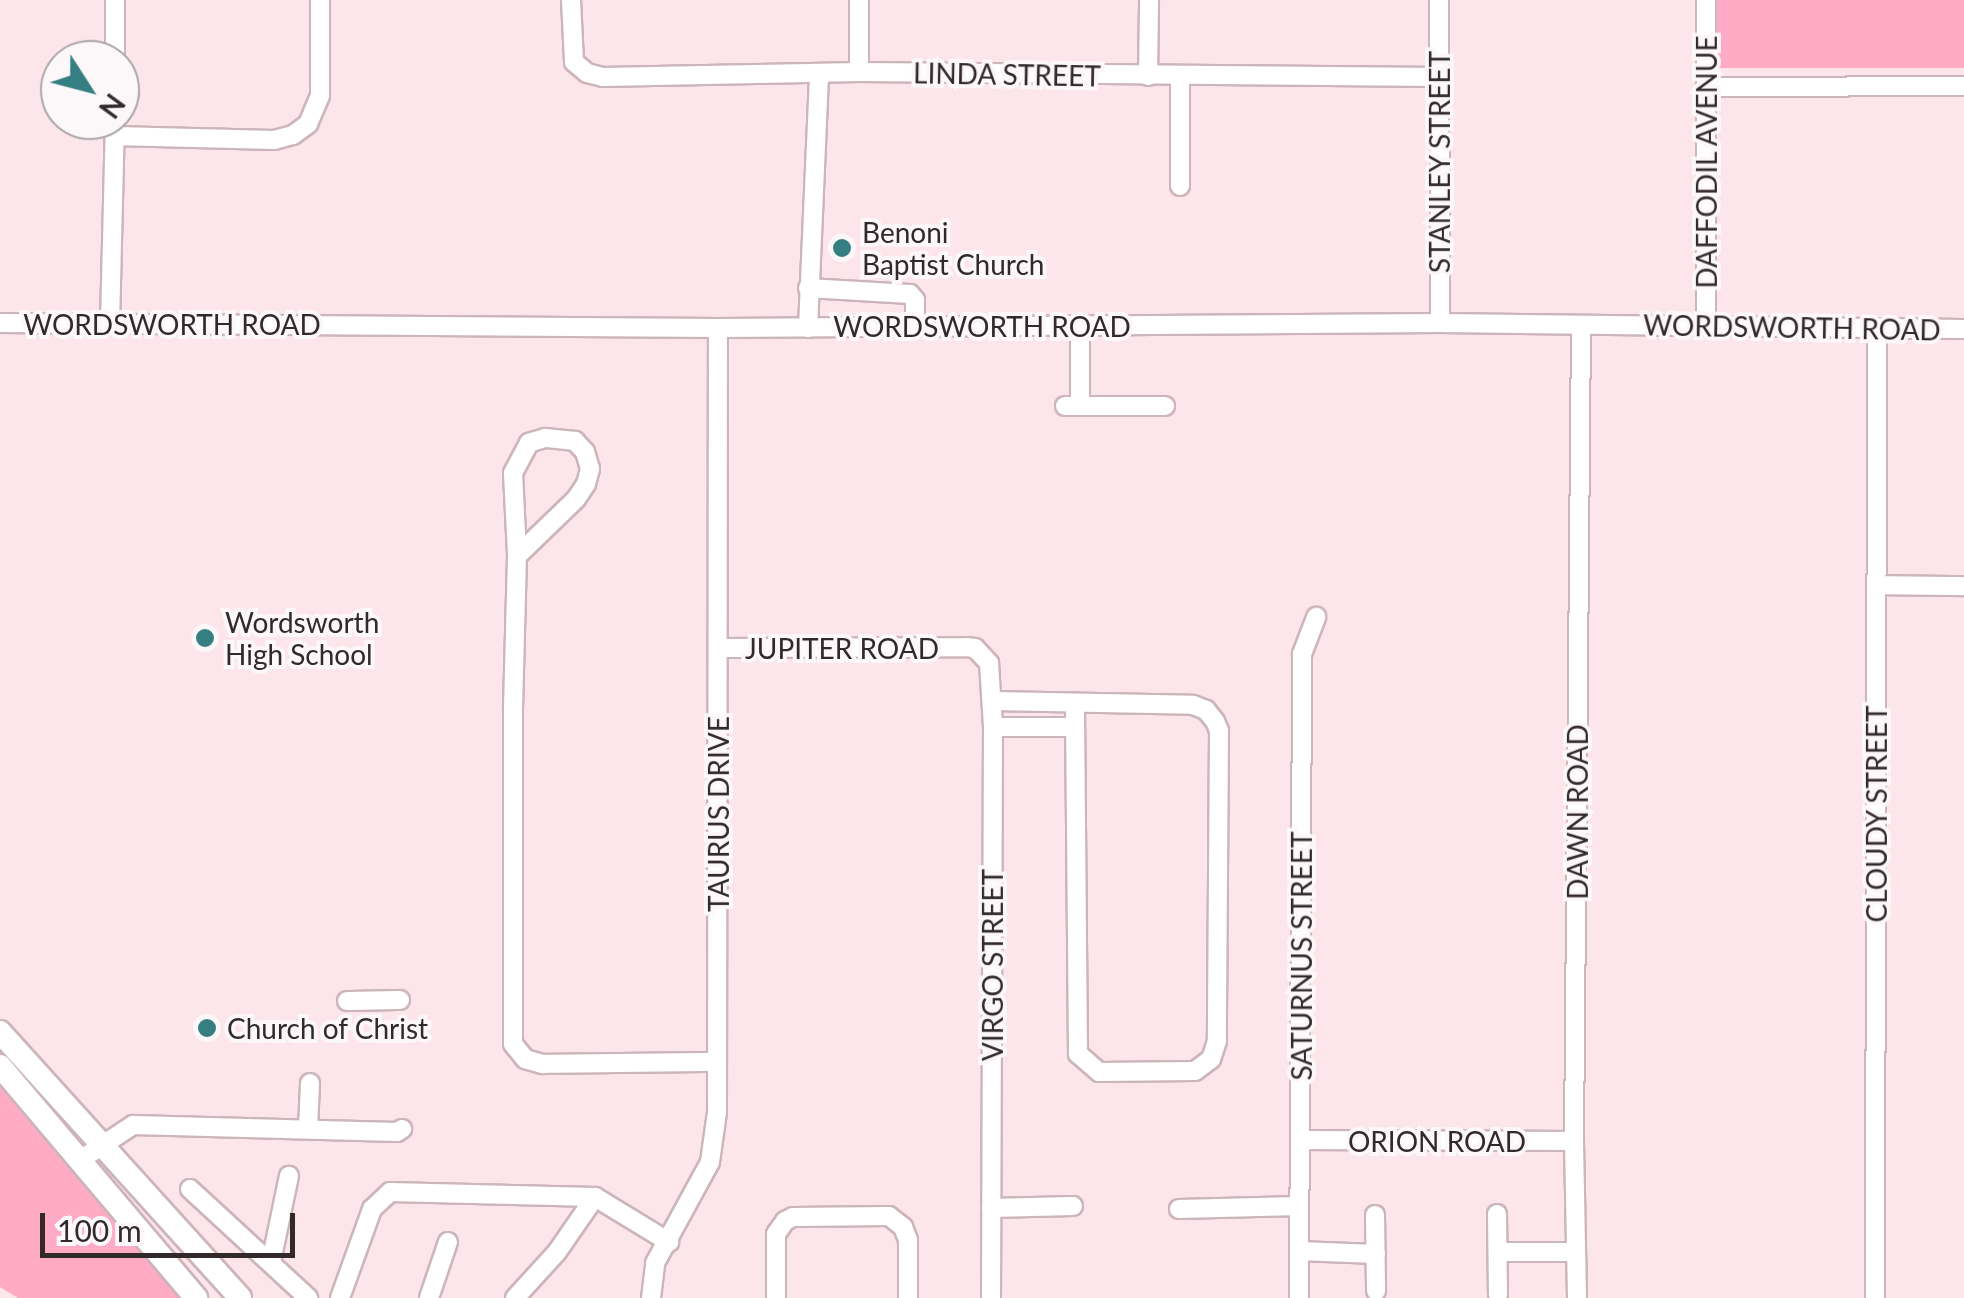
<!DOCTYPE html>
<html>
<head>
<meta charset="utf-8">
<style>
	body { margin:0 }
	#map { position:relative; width:1964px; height:1298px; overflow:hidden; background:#fce5eb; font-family:Lato,sans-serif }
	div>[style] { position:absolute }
	.green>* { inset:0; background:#ffabc5; transform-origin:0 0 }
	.roads { filter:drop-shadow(2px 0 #ccb5bb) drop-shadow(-2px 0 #ccb5bb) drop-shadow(0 2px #ccb5bb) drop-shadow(0 -2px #ccb5bb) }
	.minor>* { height:18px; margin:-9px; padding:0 9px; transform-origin:9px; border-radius:9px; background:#fff }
	.major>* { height:22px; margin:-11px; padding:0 11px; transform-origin:11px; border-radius:11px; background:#fff }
	.dots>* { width:28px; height:28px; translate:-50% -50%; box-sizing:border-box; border:5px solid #fcf7f9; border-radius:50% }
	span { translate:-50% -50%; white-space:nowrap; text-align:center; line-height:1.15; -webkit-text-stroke:8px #fcf7f9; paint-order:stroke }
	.street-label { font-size:28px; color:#32292b }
	.poi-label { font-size:28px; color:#32292b }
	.left { translate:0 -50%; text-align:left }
	.north { position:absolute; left:40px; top:40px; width:100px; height:100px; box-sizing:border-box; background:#fcf7f9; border:2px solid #aba5a7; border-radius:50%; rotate:126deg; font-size:28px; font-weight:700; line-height:40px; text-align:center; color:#32292b }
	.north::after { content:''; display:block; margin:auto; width:35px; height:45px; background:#357e81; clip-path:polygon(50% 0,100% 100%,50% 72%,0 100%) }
	.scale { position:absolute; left:40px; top:1213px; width:255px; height:45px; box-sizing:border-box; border:5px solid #32292b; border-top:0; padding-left:12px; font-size:30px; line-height:35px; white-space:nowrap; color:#32292b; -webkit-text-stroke:8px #fcf7f9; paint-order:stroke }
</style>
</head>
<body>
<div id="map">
	<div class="green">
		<i style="left:1715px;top:0;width:249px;height:68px"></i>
		<i style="clip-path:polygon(0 1079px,182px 1298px,18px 1298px,0 1287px)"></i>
	</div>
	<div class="roads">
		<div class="minor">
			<i style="left:115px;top:0;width:60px;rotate:90deg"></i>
			<i style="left:571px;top:0;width:62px;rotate:87.2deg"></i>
			<i style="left:574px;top:62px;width:17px;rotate:40deg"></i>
			<i style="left:587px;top:73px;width:16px;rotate:14deg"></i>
			<i style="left:603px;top:77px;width:256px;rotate:-1.1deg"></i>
			<i style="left:859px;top:72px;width:580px;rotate:0.49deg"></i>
			<i style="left:859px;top:0;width:72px;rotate:90deg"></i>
			<i style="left:1439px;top:0;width:323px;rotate:89.8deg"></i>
			<i style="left:1148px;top:76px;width:76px;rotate:-89.2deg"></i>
			<i style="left:1706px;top:87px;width:258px;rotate:-0.2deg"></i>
			<i style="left:115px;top:136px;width:159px;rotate:1.4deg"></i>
			<i style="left:274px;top:140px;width:20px;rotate:-15deg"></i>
			<i style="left:293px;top:135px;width:19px;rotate:-36deg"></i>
			<i style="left:308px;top:124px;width:30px;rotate:-67deg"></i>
			<i style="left:320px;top:96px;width:96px;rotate:-90deg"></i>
			<i style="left:1180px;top:186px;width:108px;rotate:-90deg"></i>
			<i style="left:808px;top:288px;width:102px;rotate:3.4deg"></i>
			<i style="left:910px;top:294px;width:8px;rotate:50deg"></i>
			<i style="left:915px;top:300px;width:27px;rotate:90deg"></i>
			<i style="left:0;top:323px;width:718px;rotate:0.4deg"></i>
			<i style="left:718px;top:328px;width:722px;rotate:-0.4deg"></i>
			<i style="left:1440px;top:323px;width:524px;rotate:0.66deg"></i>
			<i style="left:110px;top:324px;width:204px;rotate:-88.6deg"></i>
			<i style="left:1706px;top:324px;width:324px;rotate:-90deg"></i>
			<i style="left:1080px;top:326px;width:80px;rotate:90deg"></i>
			<i style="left:808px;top:328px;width:255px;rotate:-87.5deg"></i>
			<i style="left:1065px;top:406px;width:100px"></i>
			<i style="left:517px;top:556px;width:82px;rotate:-44deg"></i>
			<i style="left:576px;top:499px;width:18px;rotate:-56deg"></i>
			<i style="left:586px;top:484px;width:16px;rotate:-75deg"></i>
			<i style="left:590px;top:469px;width:18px;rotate:-106deg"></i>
			<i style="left:585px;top:452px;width:15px;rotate:-132deg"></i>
			<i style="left:575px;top:441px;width:30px;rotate:-174deg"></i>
			<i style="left:545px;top:438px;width:17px;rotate:163deg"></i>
			<i style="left:529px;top:443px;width:34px;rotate:118deg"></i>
			<i style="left:513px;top:473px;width:83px;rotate:87.2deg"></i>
			<i style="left:517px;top:556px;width:156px;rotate:91.5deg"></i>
			<i style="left:513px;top:712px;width:332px;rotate:90deg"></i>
			<i style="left:513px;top:1044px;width:19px;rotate:51deg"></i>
			<i style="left:525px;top:1059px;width:19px;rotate:16deg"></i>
			<i style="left:543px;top:1064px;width:174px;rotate:-0.7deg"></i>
			<i style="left:1877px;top:585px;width:87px;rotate:0.7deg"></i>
			<i style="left:719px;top:648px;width:247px;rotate:-0.2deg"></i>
			<i style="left:966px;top:647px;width:9px;rotate:6deg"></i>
			<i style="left:975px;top:648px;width:21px;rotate:47deg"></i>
			<i style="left:989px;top:663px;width:64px;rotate:86.4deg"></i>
			<i style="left:993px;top:727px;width:571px;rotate:90.2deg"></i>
			<i style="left:993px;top:701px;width:200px;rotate:1.1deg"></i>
			<i style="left:1193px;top:705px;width:14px;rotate:21deg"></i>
			<i style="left:1206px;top:710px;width:14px;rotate:51deg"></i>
			<i style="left:1215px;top:721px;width:11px;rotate:68deg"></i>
			<i style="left:1219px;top:731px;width:310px;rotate:90.4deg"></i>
			<i style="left:1217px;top:1041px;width:19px;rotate:108deg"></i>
			<i style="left:1211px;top:1059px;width:20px;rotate:143deg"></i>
			<i style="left:1195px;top:1071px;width:96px;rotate:179.4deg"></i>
			<i style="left:1099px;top:1072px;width:28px;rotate:-139deg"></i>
			<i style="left:1078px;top:1054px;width:349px;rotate:-90.5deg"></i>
			<i style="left:993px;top:727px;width:81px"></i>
			<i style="left:347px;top:1001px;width:53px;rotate:-1.1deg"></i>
			<i style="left:308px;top:1129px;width:46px;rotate:-87.5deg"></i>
			<i style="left:1300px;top:1140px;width:274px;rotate:0.2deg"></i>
			<i style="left:80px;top:1160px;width:64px;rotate:-33.4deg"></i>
			<i style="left:133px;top:1125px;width:264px;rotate:1.5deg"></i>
			<i style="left:397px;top:1132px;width:6px;rotate:-31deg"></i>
			<i style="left:190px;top:1189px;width:161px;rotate:42.7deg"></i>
			<i style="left:991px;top:1208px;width:82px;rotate:-1.4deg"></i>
			<i style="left:1179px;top:1209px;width:120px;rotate:-1.4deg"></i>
			<i style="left:1497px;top:1214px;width:81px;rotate:89.3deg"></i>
			<i style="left:1375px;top:1215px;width:76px;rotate:89.2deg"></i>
			<i style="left:1299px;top:1251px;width:77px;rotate:2.2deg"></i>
			<i style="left:1498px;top:1252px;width:78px"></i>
			<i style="left:271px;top:1262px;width:88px;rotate:-78.2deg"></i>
			<i style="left:340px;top:1298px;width:95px;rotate:-70.2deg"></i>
			<i style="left:372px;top:1209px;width:25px;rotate:-43deg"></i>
			<i style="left:390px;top:1192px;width:205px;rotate:1.4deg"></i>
			<i style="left:595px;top:1197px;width:87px;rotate:31.3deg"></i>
			<i style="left:429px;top:1298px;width:59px;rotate:-71.3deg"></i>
			<i style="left:515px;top:1298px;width:62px;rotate:-47.6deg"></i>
			<i style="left:557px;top:1252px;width:67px;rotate:-55.4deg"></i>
			<i style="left:651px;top:1298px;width:35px;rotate:-83deg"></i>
			<i style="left:655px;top:1263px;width:115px;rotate:-61.4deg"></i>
			<i style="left:710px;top:1162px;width:50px;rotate:-82deg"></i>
			<i style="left:717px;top:1112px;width:784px;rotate:-89.93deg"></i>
			<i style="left:776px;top:1298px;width:64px;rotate:-90deg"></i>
			<i style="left:776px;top:1234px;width:16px;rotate:-55deg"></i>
			<i style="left:785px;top:1221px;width:9px;rotate:-27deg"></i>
			<i style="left:793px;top:1217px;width:96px;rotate:-0.6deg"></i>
			<i style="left:889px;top:1216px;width:18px;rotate:38deg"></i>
			<i style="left:903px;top:1227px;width:14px;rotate:69deg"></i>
			<i style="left:908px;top:1240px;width:58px;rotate:90deg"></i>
			<i style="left:1299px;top:1298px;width:644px;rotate:-89.73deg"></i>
			<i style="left:1302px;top:654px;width:40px;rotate:-69deg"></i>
			<i style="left:1577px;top:1298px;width:157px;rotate:-91.1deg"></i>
			<i style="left:1574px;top:1141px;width:815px;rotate:-89.51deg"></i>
			<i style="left:1875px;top:1298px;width:969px;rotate:-89.88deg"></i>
		</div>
		<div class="major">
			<i style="left:0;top:1032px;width:358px;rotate:47.9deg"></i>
			<i style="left:0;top:1066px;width:304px;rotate:49.8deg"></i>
		</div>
	</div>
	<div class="dots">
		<i style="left:842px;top:248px;background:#357e81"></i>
		<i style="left:205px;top:638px;background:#357e81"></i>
		<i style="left:207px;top:1028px;background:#357e81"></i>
	</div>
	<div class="street-label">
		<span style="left:1007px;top:74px;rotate:1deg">LINDA STREET</span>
		<span style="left:1439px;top:162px;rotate:-90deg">STANLEY STREET</span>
		<span style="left:1706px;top:162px;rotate:-90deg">DAFFODIL AVENUE</span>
		<span style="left:172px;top:324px">WORDSWORTH ROAD</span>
		<span style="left:982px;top:326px">WORDSWORTH ROAD</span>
		<span style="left:1792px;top:327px;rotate:1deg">WORDSWORTH ROAD</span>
		<span style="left:842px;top:648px">JUPITER ROAD</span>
		<span style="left:1577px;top:812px;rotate:-90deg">DAWN ROAD</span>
		<span style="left:718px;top:814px;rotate:-90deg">TAURUS DRIVE</span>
		<span style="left:1876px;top:814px;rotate:-90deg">CLOUDY STREET</span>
		<span style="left:1301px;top:956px;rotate:-90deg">SATURNUS STREET</span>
		<span style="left:992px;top:965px;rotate:-90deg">VIRGO STREET</span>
		<span style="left:1437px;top:1141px">ORION ROAD</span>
	</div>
	<div class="poi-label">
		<span class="left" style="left:862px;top:248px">Benoni<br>Baptist Church</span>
		<span class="left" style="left:225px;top:638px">Wordsworth<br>High School</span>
		<span class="left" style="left:227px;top:1028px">Church of Christ</span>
	</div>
	<div class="north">N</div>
	<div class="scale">100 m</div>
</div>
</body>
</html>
